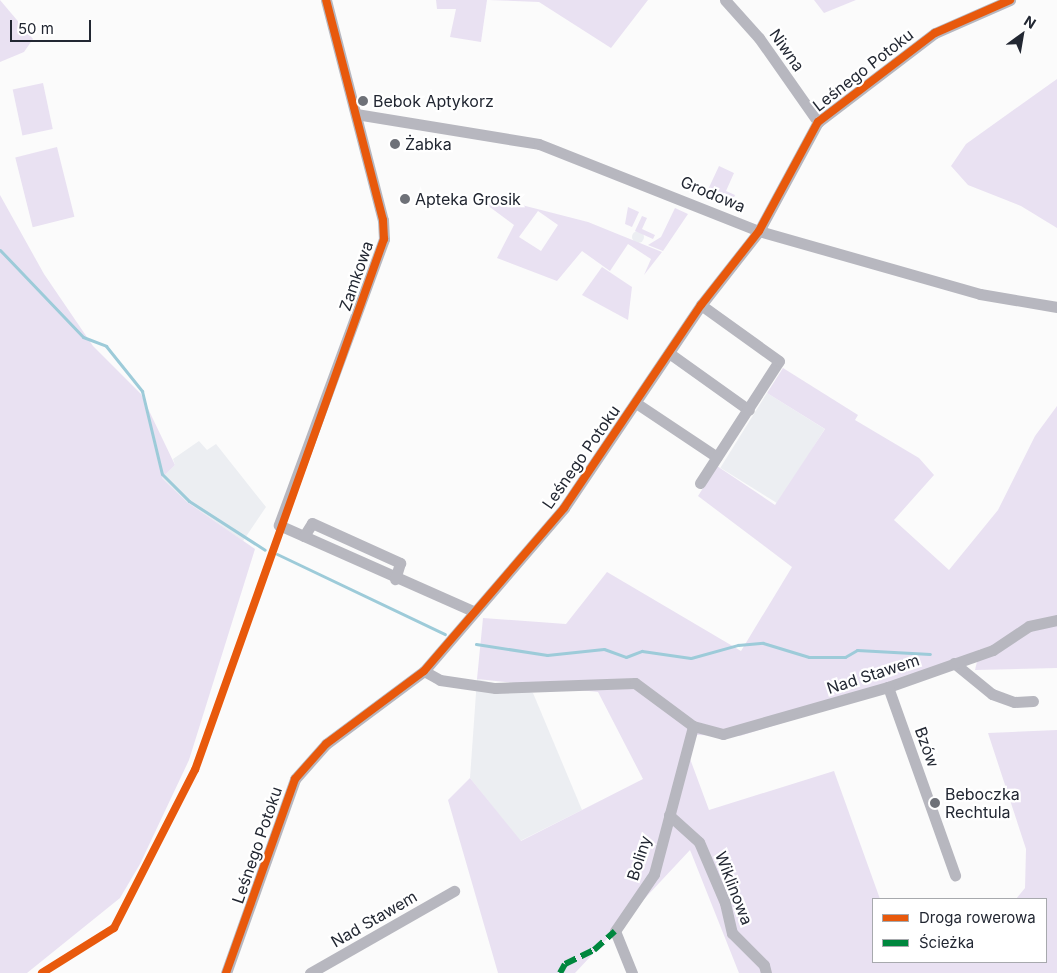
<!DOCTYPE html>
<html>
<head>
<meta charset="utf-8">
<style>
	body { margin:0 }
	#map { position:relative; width:1057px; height:973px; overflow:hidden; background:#fbfbfb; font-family:Inter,sans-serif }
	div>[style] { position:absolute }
	.built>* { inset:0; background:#eceef2; transform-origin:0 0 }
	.round { border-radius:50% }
	.green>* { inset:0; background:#e9e1f2; transform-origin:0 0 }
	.stream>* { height:3px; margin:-1.5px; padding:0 1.5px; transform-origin:1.5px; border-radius:1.5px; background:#9dcbd9 }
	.street>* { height:11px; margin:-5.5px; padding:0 5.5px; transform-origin:5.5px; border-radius:5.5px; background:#b7b7bf }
	.quiet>* { height:6px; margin-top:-3px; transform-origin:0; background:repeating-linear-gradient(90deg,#00873e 0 12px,transparent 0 18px) }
	.cycleway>* { height:8px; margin:-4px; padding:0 4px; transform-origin:4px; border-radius:4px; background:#e8590c }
	.dots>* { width:14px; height:14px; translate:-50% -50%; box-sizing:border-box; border:2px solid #fff; border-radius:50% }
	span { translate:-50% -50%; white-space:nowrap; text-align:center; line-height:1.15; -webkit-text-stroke:4.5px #fff; paint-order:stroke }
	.street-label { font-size:16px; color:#222732 }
	.poi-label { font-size:16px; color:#222732 }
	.left { translate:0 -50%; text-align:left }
	.legend { position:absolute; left:872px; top:898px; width:175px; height:65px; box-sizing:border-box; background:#fff; border:1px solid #a7a9ad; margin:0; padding:6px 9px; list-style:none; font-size:15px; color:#222732 }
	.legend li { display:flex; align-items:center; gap:10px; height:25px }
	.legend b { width:25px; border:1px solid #a7a9ad }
	.north { position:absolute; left:997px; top:10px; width:50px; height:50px; -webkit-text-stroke:4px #fff; paint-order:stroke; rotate:32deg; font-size:14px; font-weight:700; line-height:20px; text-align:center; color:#222732 }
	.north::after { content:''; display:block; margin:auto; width:18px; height:22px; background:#222732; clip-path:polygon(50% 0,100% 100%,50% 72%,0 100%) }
	.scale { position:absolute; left:10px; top:20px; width:81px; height:22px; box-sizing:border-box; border:2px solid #222732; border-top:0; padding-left:6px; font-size:15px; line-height:18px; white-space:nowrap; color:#222732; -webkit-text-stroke:4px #fff; paint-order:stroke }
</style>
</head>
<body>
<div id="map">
	<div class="built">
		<i class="round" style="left:632px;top:231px;width:12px;height:12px"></i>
		<i style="left:767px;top:393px;width:68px;height:88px;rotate:32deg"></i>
		<i style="clip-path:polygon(199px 441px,207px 450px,216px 444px,266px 507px,243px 541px,187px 502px,162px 478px,175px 465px,173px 459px)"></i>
		<i style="clip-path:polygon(477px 679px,533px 693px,582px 810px,520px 841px,470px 778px)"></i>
	</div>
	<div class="green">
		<i style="clip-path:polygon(0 0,33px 39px,24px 52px,0 62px)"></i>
		<i style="clip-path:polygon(436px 0,487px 0,481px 42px,450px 37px,456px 9px,437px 9px)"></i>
		<i style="clip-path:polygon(489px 0,648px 0,611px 48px,539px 2px)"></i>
		<i style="clip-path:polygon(814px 0,856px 0,824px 13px)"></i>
		<i style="clip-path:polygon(1057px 79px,1057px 228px,1021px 206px,968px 185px,951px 166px,966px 144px)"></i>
		<i style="left:43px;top:83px;width:47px;height:31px;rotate:78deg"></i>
		<i style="left:57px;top:147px;width:72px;height:43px;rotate:76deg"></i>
		<i style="clip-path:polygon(719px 166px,734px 173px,726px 191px,735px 195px,730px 207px,705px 196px)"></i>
		<i style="clip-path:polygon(0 195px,44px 274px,93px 346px,141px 394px,175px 465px,162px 478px,187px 502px,255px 549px,189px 760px,140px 864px,120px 898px,27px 973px,0 973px)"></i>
		<i style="clip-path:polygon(evenodd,487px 196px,588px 222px,662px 252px,644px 275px,651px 259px,628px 244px,610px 271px,582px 251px,557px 281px,497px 258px,514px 225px,483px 202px,487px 196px,538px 211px,558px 225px,541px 251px,519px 237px,538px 211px)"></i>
		<i style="clip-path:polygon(628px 207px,639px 212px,632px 227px,625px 224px)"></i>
		<i style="clip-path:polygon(675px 208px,688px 214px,663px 251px,648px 245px,661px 237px)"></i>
		<i style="clip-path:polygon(642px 216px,647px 218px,642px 229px,655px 235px,653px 239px,635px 231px)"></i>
		<i style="clip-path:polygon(602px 267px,632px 287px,628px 320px,582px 295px)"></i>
		<i style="clip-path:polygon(783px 368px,858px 415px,855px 420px,919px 458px,934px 475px,894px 520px,949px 570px,998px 510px,1035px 436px,1057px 406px,1057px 668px,975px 670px,980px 649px,953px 670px,740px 736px,697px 735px,689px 756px,709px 810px,834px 771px,880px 899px,873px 899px,873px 962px,1046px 962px,1046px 899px,1016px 899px,1025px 888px,1026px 849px,988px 733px,1057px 730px,1057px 973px,739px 973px,690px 850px,575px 973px,498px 973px,448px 800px,470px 778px,521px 841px,643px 779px,598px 692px,477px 679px,483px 618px,566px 624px,607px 572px,741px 651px,792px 567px,698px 496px,717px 466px,775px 505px,825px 429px,767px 393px)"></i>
	</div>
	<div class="stream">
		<i style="left:0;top:250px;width:120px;rotate:46.3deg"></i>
		<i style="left:83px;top:337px;width:25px;rotate:21deg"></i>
		<i style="left:106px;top:346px;width:58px;rotate:51.3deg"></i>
		<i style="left:142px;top:391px;width:85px;rotate:76.5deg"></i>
		<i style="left:162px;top:474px;width:38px;rotate:45deg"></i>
		<i style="left:189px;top:501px;width:90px;rotate:32.8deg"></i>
		<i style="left:277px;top:554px;width:186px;rotate:25.5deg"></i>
		<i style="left:476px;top:644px;width:72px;rotate:8.8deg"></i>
		<i style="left:547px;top:655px;width:57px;rotate:-6deg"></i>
		<i style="left:604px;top:649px;width:23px;rotate:20deg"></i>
		<i style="left:626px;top:657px;width:17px;rotate:-21deg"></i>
		<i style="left:642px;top:651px;width:49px;rotate:8.1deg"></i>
		<i style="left:691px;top:658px;width:49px;rotate:-15.5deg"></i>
		<i style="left:738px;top:645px;width:25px;rotate:-5deg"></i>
		<i style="left:763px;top:643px;width:48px;rotate:16.9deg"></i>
		<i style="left:809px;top:657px;width:36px"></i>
		<i style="left:845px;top:657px;width:14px;rotate:-30deg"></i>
		<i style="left:857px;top:650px;width:73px;rotate:3.1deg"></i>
	</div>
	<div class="street">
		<i style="left:326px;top:0;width:227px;rotate:75.5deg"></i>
		<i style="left:383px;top:220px;width:19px;rotate:87deg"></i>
		<i style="left:384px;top:239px;width:305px;rotate:110.2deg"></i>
		<i style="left:279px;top:525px;width:214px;rotate:23.9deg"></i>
		<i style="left:725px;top:0;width:51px;rotate:48.2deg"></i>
		<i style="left:759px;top:38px;width:103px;rotate:54.9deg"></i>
		<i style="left:356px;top:114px;width:185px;rotate:9.3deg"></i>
		<i style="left:539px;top:144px;width:237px;rotate:21.6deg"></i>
		<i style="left:759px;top:231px;width:230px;rotate:15.9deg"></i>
		<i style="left:980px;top:294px;width:78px;rotate:9.6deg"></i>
		<i style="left:669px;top:353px;width:98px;rotate:35.5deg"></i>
		<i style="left:636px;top:403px;width:97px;rotate:33.7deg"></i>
		<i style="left:700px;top:483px;width:145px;rotate:-57.1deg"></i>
		<i style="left:779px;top:361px;width:96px;rotate:-144.3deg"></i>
		<i style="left:304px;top:536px;width:15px;rotate:-58deg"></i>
		<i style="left:312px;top:523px;width:97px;rotate:24.4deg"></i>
		<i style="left:400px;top:563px;width:17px;rotate:107deg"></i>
		<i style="left:954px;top:663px;width:49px;rotate:39.2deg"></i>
		<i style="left:992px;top:694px;width:23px;rotate:20deg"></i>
		<i style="left:1014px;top:702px;width:19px;rotate:-3deg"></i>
		<i style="left:424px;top:671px;width:18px;rotate:29deg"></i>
		<i style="left:440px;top:680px;width:56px;rotate:8.3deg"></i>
		<i style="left:495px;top:688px;width:140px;rotate:-2deg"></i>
		<i style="left:635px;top:683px;width:72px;rotate:36.6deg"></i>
		<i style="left:693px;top:726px;width:31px;rotate:15deg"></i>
		<i style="left:723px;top:734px;width:172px;rotate:-15.9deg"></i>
		<i style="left:888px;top:687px;width:111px;rotate:-19.4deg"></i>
		<i style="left:993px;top:650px;width:43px;rotate:-33.7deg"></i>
		<i style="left:1029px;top:626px;width:29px;rotate:-12deg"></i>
		<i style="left:888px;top:687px;width:200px;rotate:70.4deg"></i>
		<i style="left:669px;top:815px;width:40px;rotate:42deg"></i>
		<i style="left:699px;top:842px;width:66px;rotate:66.9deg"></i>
		<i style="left:725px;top:903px;width:31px;rotate:77deg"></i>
		<i style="left:732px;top:933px;width:45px;rotate:45deg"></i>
		<i style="left:764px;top:965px;width:8px;rotate:76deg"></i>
		<i style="left:226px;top:973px;width:206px;rotate:-70.4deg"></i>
		<i style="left:295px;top:779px;width:47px;rotate:-48.5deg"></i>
		<i style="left:326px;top:744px;width:122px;rotate:-36.7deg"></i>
		<i style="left:424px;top:671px;width:215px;rotate:-49.3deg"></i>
		<i style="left:564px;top:508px;width:245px;rotate:-56deg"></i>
		<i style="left:701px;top:305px;width:94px;rotate:-51.9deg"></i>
		<i style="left:759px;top:231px;width:124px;rotate:-61.6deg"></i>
		<i style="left:818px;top:122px;width:147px;rotate:-37.3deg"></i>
		<i style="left:935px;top:33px;width:82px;rotate:-23.7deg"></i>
		<i style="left:310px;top:973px;width:166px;rotate:-29.7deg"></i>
		<i style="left:632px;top:973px;width:45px;rotate:-112deg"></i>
		<i style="left:615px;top:931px;width:69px;rotate:-55.6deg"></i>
		<i style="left:654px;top:874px;width:153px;rotate:-75.2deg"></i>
	</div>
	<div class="quiet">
		<i style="left:560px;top:973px;width:10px;rotate:-61deg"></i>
		<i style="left:565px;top:964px;width:32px;rotate:-26deg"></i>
		<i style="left:594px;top:950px;width:28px;rotate:-42deg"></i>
	</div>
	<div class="cycleway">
		<i style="left:42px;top:973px;width:85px;rotate:-32deg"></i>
		<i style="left:114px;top:928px;width:178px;rotate:-62.9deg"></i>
		<i style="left:195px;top:770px;width:564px;rotate:-70.41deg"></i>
		<i style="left:384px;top:239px;width:19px;rotate:-93deg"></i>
		<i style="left:383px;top:220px;width:227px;rotate:-104.5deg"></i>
		<i style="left:226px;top:973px;width:206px;rotate:-70.4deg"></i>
		<i style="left:295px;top:779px;width:47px;rotate:-48.5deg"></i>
		<i style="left:326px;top:744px;width:122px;rotate:-36.7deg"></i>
		<i style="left:424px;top:671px;width:215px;rotate:-49.3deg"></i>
		<i style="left:564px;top:508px;width:245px;rotate:-56deg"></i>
		<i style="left:701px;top:305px;width:94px;rotate:-51.9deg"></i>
		<i style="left:759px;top:231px;width:124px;rotate:-61.6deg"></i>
		<i style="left:818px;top:122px;width:147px;rotate:-37.3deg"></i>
		<i style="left:935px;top:33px;width:82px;rotate:-23.7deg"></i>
	</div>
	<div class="dots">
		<i style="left:363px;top:101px;background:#6e7178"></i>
		<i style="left:395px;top:144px;background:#6e7178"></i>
		<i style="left:405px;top:199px;background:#6e7178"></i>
		<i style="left:935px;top:803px;background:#6e7178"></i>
	</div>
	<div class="street-label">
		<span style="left:787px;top:50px;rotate:55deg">Niwna</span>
		<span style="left:863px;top:70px;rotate:-38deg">Leśnego Potoku</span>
		<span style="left:713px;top:194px;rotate:23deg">Grodowa</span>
		<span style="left:356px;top:276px;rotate:-71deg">Zamkowa</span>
		<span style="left:581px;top:457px;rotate:-55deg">Leśnego Potoku</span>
		<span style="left:873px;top:674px;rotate:-18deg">Nad Stawem</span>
		<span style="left:927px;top:747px;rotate:70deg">Bzów</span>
		<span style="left:257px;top:845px;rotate:-71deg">Leśnego Potoku</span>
		<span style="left:639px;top:858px;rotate:-72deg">Boliny</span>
		<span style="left:734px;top:888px;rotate:69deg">Wiklinowa</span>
		<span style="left:374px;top:919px;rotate:-30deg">Nad Stawem</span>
	</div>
	<div class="poi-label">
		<span class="left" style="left:373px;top:101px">Bebok Aptykorz</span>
		<span class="left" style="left:405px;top:144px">Żabka</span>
		<span class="left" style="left:415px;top:199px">Apteka Grosik</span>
		<span class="left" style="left:945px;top:803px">Beboczka<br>Rechtula</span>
	</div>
	<ul class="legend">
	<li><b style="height:6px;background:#e8590c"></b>Droga rowerowa</li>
	<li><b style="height:6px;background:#00873e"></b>Ścieżka</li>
	</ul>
	<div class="north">N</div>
	<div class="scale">50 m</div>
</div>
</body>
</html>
